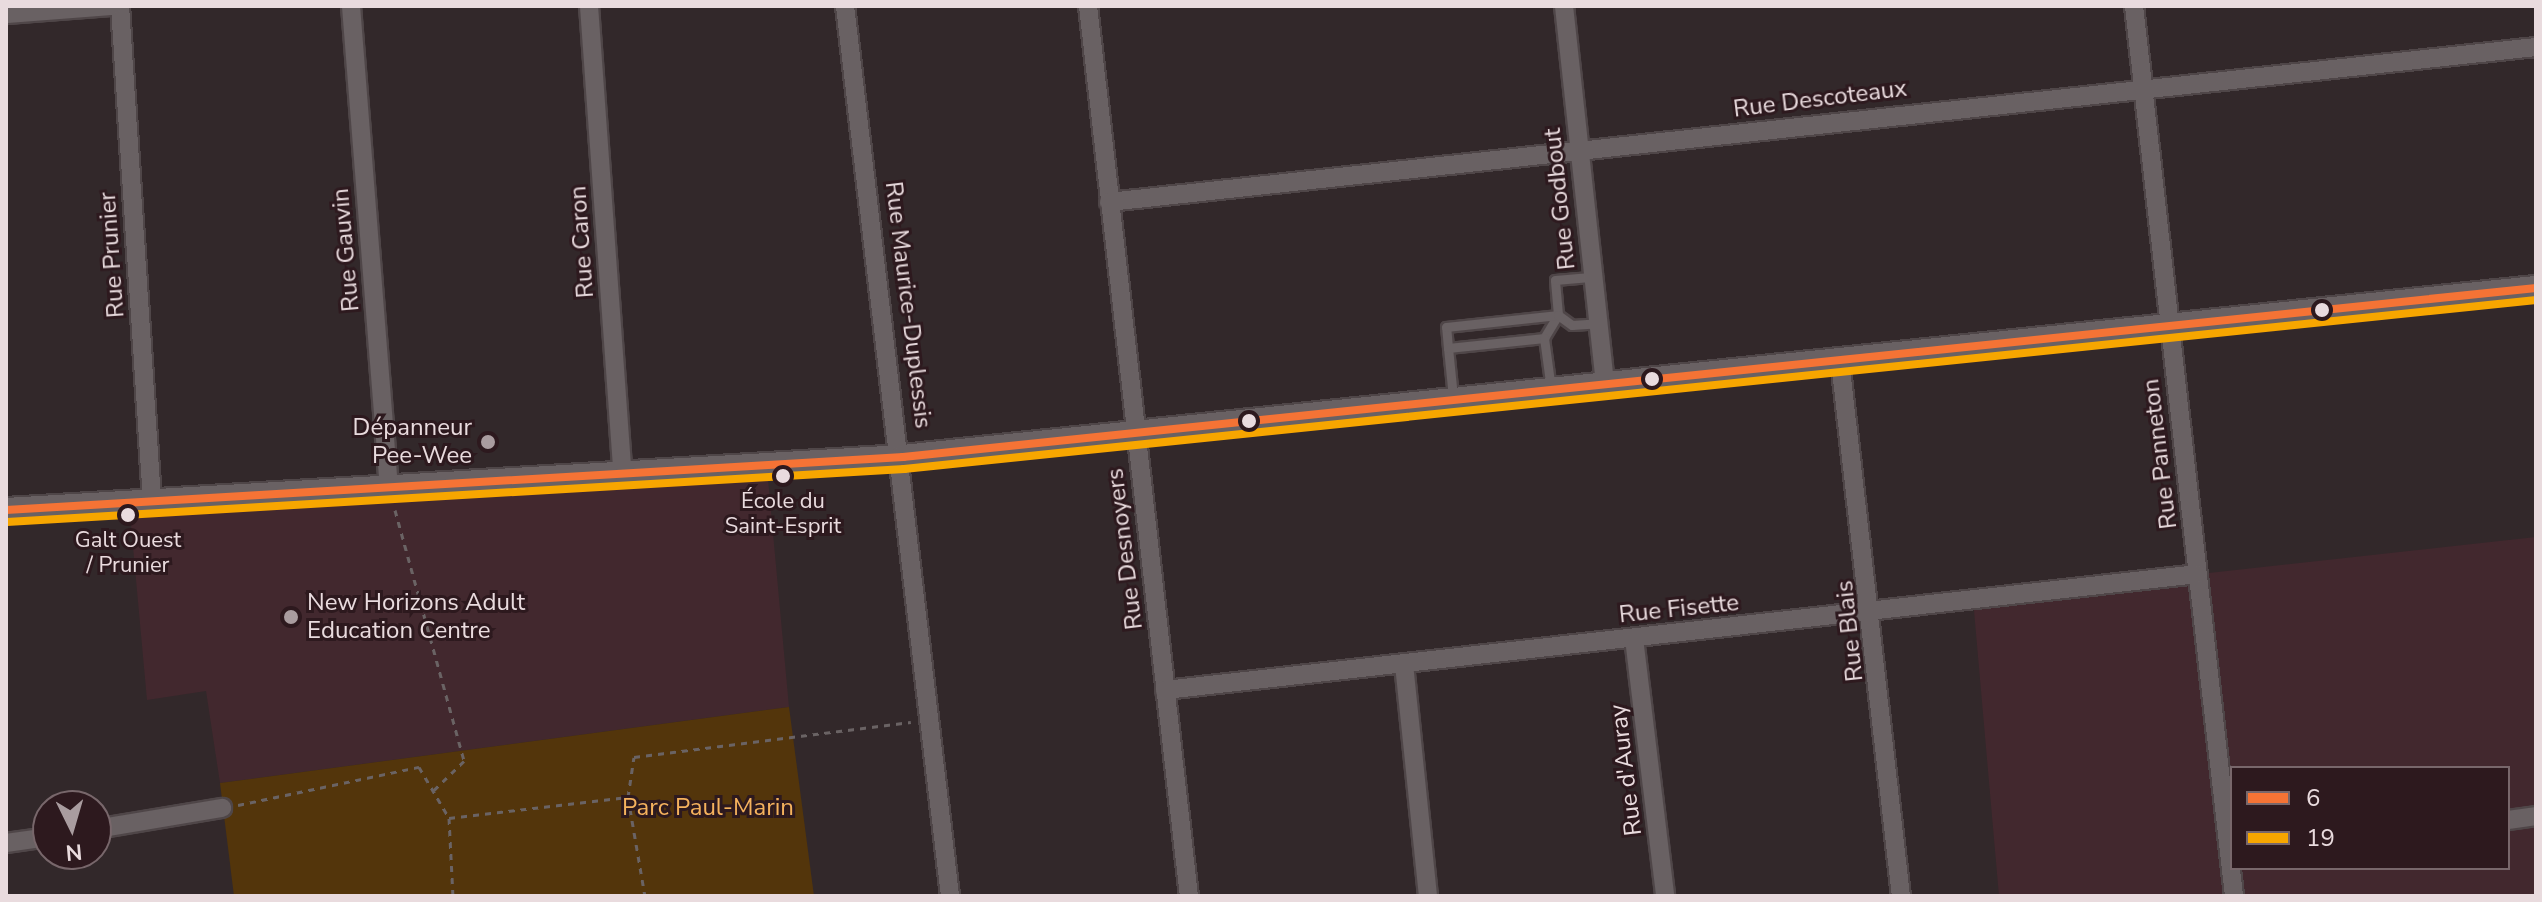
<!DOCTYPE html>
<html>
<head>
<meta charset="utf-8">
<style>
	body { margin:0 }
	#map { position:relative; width:2542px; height:902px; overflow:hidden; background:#32282a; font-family:"Nunito Sans",sans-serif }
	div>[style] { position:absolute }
	.built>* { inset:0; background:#42282e }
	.green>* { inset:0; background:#53350b }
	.path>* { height:3px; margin-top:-1.5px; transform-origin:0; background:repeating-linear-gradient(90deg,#6a6364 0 6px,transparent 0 12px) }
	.roads { filter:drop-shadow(2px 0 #4f4648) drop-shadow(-2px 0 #4f4648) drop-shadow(0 2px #4f4648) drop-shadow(0 -2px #4f4648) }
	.service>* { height:9px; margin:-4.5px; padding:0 4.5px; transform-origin:4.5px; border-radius:4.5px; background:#696163 }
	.minor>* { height:18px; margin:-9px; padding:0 9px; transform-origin:9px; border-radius:9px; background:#696163 }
	.tertiary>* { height:24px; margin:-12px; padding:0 12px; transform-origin:12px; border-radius:12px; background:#696163 }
	.bus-1>* { height:8px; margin:-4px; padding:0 4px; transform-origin:4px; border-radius:4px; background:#f57335 }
	.bus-2>* { height:8px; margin:-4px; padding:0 4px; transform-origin:4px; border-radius:4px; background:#f7a600 }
	.dots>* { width:22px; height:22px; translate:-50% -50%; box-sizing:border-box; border:4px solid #2d191e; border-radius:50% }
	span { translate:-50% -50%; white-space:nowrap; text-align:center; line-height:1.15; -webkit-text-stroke:6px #2d191e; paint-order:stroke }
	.bus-label { font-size:22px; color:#e9dbde }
	.street-label { font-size:24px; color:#e9dbde }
	.poi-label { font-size:24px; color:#e9dbde }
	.right { translate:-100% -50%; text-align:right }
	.left { translate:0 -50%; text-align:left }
	.park-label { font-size:24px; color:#f5b25d }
	.frame { position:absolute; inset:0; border:8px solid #e9dbde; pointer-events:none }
	.legend { position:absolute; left:2230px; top:766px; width:280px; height:104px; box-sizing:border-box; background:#2d191e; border:2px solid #78676b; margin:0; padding:10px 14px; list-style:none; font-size:24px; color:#e9dbde }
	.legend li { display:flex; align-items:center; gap:16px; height:40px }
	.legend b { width:40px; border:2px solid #78676b }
	.north { position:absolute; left:32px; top:790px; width:80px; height:80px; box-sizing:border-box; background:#2d191e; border:2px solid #78676b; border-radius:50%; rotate:175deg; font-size:22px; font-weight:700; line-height:32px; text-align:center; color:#e9dbde }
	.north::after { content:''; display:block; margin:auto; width:28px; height:36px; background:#a99c9f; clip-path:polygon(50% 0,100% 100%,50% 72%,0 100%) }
</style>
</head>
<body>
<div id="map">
	<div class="built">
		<i style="clip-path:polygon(767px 468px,789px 707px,220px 783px,206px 691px,147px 700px,129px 503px)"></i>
		<i style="clip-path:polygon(evenodd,2536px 537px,2536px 896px,1999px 896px,1973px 599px,2536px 537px,2232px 768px,2508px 768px,2508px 868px,2232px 868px,2232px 768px)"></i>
	</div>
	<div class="green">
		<i style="clip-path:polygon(789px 707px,814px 896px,234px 896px,220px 783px)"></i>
	</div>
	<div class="path">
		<i style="left:395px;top:510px;width:260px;rotate:74.6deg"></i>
		<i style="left:464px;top:761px;width:43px;rotate:135.9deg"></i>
		<i style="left:628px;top:797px;width:100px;rotate:80.3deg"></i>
		<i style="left:238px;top:805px;width:185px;rotate:-11.9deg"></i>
		<i style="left:419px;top:767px;width:59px;rotate:59.5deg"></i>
		<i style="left:449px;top:818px;width:180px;rotate:-6.7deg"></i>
		<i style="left:628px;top:797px;width:40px;rotate:-81.5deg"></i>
		<i style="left:634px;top:757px;width:279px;rotate:-7.2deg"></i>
		<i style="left:449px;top:818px;width:78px;rotate:87.1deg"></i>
	</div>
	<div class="roads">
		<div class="service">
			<i style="left:1544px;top:338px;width:27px;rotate:-59deg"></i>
			<i style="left:1558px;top:315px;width:35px;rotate:-95deg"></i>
			<i style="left:1555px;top:280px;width:38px;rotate:-5deg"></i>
			<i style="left:1448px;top:348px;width:21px;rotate:-95deg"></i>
			<i style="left:1446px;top:327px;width:113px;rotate:-6.1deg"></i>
			<i style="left:1558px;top:315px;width:17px;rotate:36deg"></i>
			<i style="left:1572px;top:325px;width:26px;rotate:-4deg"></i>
			<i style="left:1453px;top:397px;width:49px;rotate:-95.8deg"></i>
			<i style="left:1448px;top:348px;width:97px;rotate:-5.9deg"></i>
			<i style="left:1544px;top:338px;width:51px;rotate:82.2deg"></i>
		</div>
		<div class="minor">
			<i style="left:120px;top:6px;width:497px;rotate:86.3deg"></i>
			<i style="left:351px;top:6px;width:485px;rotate:85.5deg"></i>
			<i style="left:589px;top:6px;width:470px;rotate:85.9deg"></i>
			<i style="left:845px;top:6px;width:896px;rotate:83.27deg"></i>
			<i style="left:1088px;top:6px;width:896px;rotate:83.53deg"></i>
			<i style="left:1564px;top:6px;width:382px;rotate:83.8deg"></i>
			<i style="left:2134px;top:6px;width:896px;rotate:83.59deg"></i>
			<i style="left:6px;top:14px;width:106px;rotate:-4.3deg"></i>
			<i style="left:1109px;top:202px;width:1435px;rotate:-6.2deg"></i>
			<i style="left:1840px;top:361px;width:538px;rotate:83.5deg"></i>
			<i style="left:1634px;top:638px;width:260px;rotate:83.1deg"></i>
			<i style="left:1404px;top:664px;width:233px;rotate:84.1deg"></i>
			<i style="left:1165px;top:690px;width:1039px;rotate:-6.41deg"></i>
			<i style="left:2508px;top:820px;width:28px;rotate:-8deg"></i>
			<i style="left:96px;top:829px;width:128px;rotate:-9.5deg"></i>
			<i style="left:6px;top:843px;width:42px;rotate:-8.1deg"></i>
		</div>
		<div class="tertiary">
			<i style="left:6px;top:510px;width:899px;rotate:-3.38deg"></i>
			<i style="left:903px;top:457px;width:1642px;rotate:-5.91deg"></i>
		</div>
	</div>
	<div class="bus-1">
		<i style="left:6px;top:510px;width:899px;rotate:-3.38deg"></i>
		<i style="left:903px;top:457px;width:1642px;rotate:-5.91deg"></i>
	</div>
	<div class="bus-2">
		<i style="left:7px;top:522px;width:899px;rotate:-3.38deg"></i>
		<i style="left:904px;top:469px;width:1641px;rotate:-5.91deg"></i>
	</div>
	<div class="dots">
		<i style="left:2322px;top:310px;background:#e9dbde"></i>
		<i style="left:1652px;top:379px;background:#e9dbde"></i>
		<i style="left:1249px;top:421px;background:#e9dbde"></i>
		<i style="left:488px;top:442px;background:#a99c9f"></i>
		<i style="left:783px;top:476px;background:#e9dbde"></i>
		<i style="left:128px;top:515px;background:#e9dbde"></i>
		<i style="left:291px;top:617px;background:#a99c9f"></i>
	</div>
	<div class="bus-label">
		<span style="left:783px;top:514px">École du<br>Saint-Esprit</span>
		<span style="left:128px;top:553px">Galt Ouest<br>/ Prunier</span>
	</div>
	<div class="street-label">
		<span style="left:1820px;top:99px;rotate:-7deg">Rue Descoteaux</span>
		<span style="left:1560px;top:199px;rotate:-96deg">Rue Godbout</span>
		<span style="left:582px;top:242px;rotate:-94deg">Rue Caron</span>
		<span style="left:346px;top:250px;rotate:-95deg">Rue Gauvin</span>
		<span style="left:112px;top:255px;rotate:-94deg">Rue Prunier</span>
		<span style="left:908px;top:305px;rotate:83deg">Rue Maurice-Duplessis</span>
		<span style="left:2160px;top:454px;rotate:-97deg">Rue Panneton</span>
		<span style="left:1125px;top:549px;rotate:-97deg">Rue Desnoyers</span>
		<span style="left:1679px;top:609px;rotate:-6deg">Rue Fisette</span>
		<span style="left:1850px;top:631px;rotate:-96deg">Rue Blais</span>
		<span style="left:1626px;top:770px;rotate:-97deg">Rue d'Auray</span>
	</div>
	<div class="poi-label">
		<span class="right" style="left:472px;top:442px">Dépanneur<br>Pee-Wee</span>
		<span class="left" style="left:307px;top:617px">New Horizons Adult<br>Education Centre</span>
	</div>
	<div class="park-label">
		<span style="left:708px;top:808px">Parc Paul-Marin</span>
	</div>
	<div class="frame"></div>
	<ul class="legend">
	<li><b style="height:10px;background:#f57335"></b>6</li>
	<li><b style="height:10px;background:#f7a600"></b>19</li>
	</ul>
	<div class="north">N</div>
</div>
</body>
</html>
